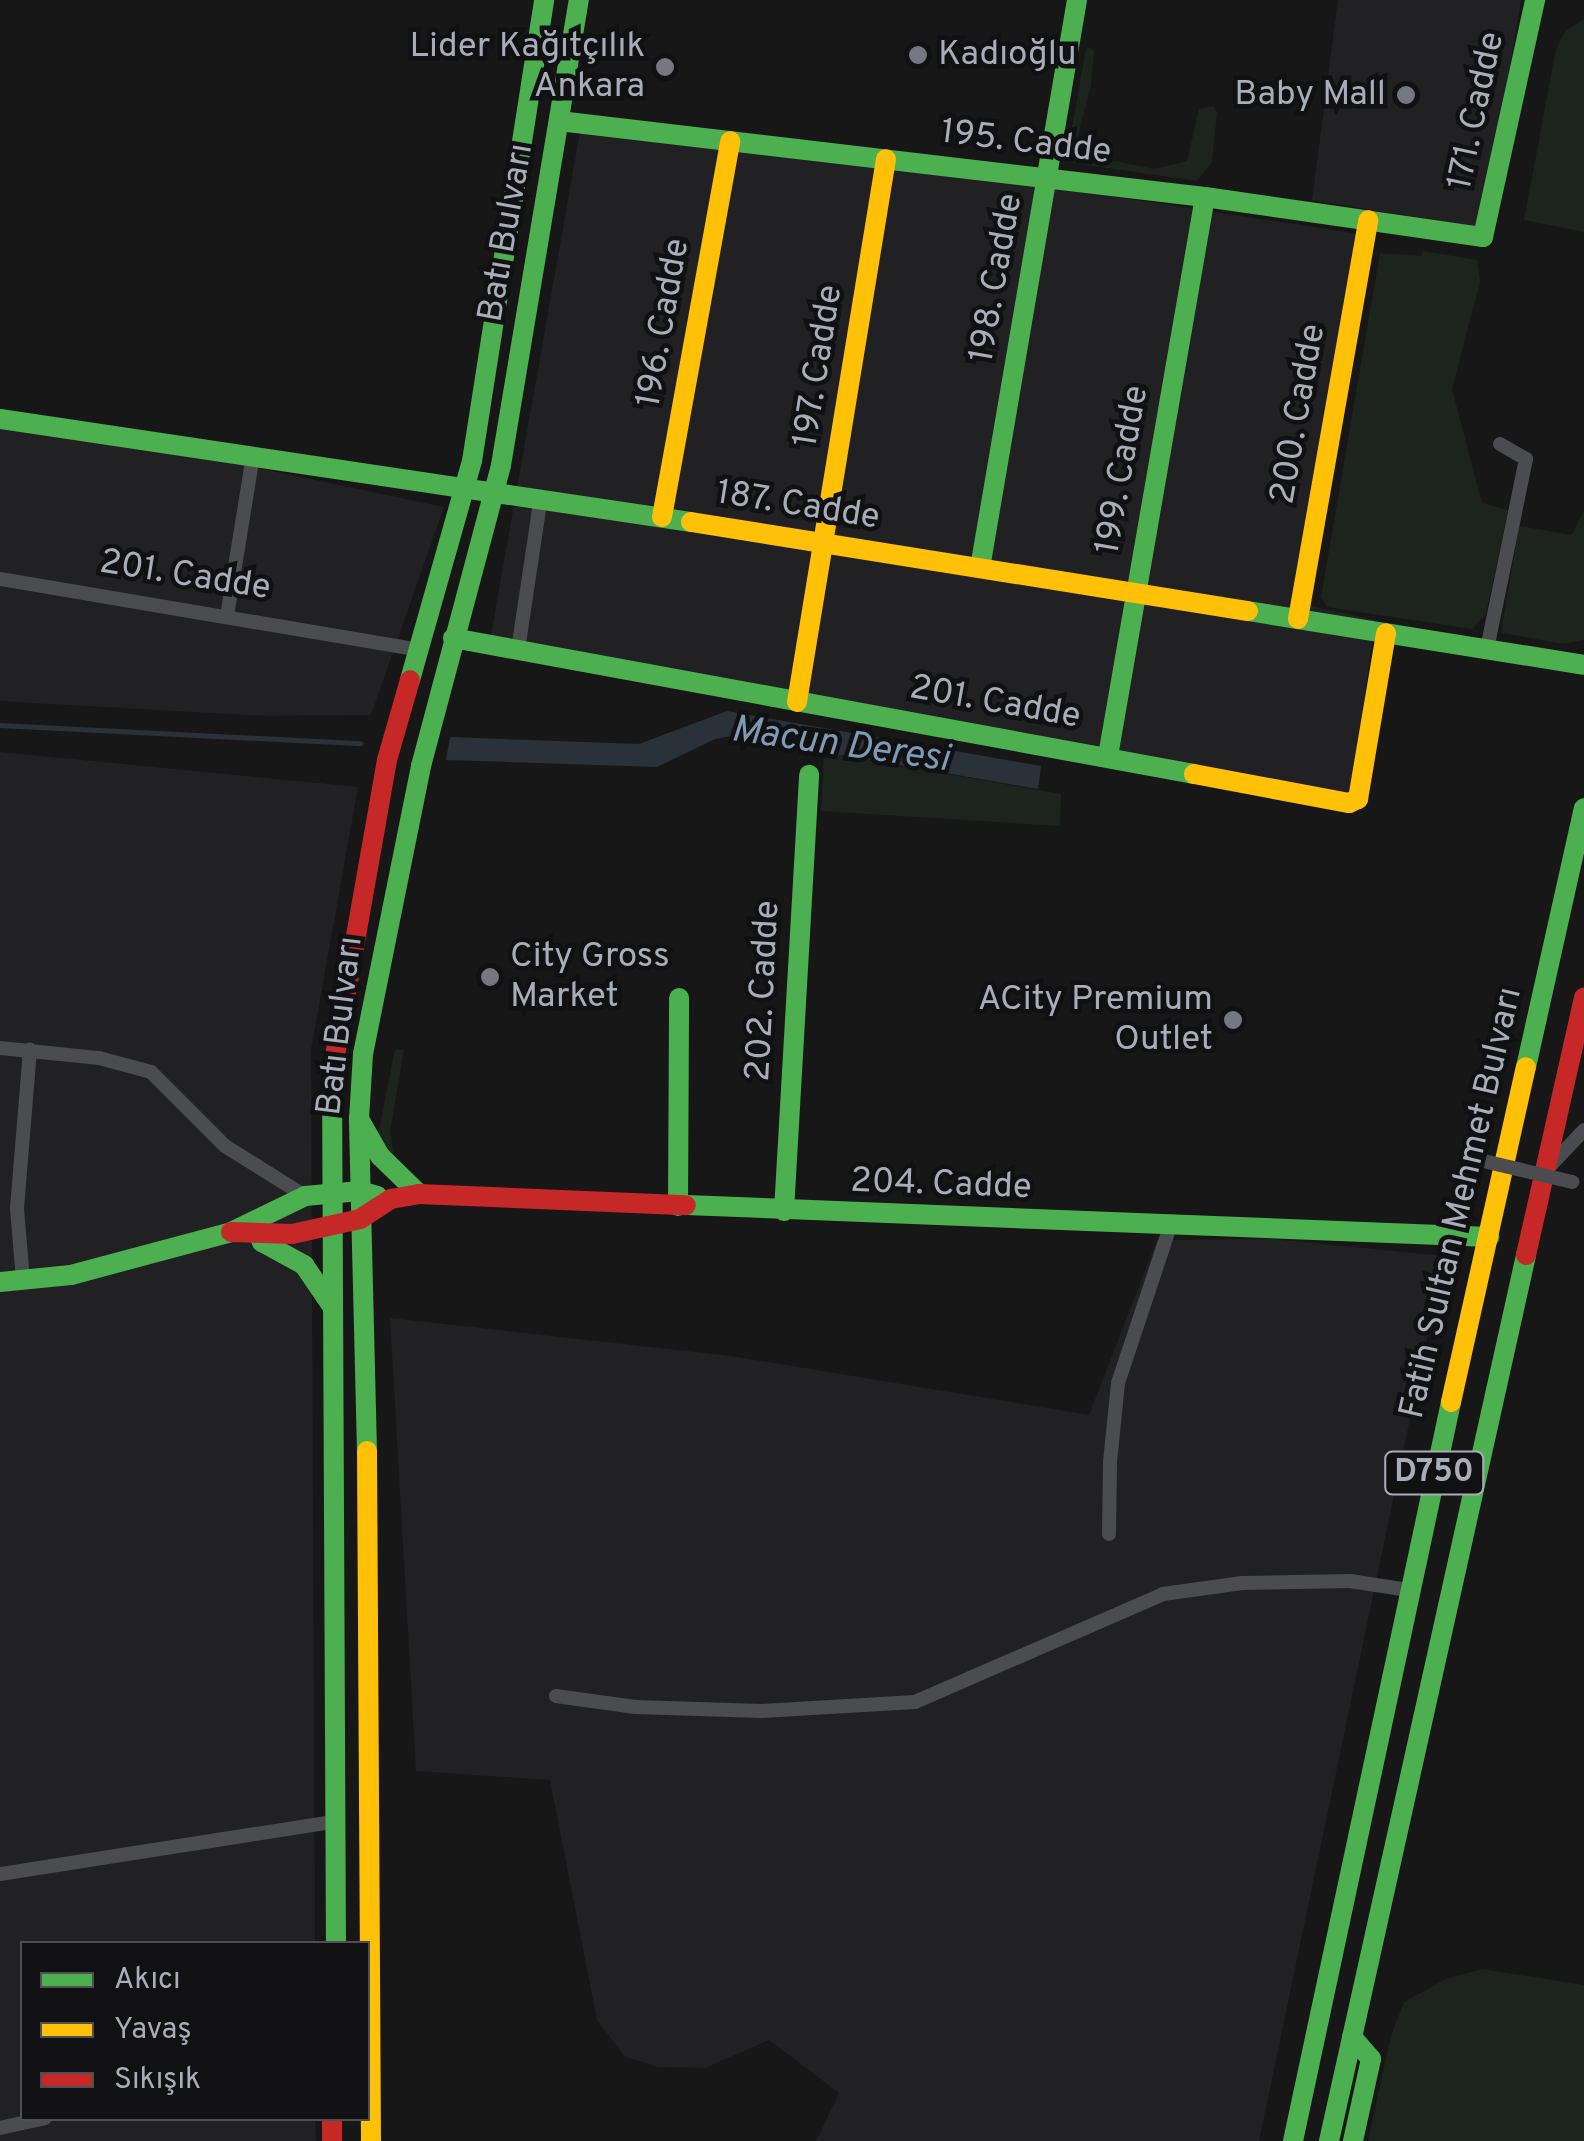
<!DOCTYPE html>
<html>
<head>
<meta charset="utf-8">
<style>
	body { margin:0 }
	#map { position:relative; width:1584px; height:2141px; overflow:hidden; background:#171717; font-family:Overpass,sans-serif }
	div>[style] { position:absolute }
	.built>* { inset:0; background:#212123 }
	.green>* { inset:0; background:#1d241e }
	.water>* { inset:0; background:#2a3239 }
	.stream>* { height:5px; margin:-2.5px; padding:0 2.5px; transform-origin:2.5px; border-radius:2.5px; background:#2a3239 }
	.street>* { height:14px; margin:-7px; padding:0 7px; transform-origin:7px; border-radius:7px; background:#4b4c50 }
	.fast>* { height:20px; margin:-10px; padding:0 10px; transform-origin:10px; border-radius:10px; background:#4caf50 }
	.slow>* { height:20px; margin:-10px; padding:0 10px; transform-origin:10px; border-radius:10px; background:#ffc107 }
	.jam>* { height:20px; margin:-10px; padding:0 10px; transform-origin:10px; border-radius:10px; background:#c62828 }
	.street-bridge>* { height:14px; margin:-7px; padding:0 7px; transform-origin:7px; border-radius:7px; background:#4b4c50 }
	.dots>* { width:28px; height:28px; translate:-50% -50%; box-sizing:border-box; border:5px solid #111113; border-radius:50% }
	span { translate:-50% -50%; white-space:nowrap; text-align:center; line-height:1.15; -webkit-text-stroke:9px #111113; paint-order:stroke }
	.shield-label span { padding:2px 8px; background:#111113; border:2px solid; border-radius:8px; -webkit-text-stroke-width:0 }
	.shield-label { font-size:32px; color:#a8adb8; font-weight:700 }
	.poi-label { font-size:35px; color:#a8adb8 }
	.right { translate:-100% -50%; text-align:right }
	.left { translate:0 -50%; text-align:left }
	.street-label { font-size:35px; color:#a8adb8 }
	.water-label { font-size:38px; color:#7f9bb3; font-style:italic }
	.legend { position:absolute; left:20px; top:1941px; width:350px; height:180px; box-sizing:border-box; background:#111113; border:2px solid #4d4f55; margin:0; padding:12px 18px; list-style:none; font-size:30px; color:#a8adb8 }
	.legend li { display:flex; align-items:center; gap:20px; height:50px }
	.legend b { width:50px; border:2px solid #4d4f55 }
</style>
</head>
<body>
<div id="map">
	<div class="built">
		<i style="clip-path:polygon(1338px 0,1521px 0,1483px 228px,1312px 200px)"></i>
		<i style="clip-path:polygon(583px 115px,1359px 234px,1312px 606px,1375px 620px,1351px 798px,491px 635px)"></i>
		<i style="clip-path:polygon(0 414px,444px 507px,371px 715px,266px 716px,0 701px)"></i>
		<i style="clip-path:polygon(0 752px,358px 787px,311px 1050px,315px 1943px,22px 1944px,22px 2118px,315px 2119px,316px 2141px,0 2141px)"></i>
		<i style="clip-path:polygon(1272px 1239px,1444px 1256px,1259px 2141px,816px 2141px,839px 2093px,769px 2040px,705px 2068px,658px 2067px,624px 2056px,597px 2020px,550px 1780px,416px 1771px,390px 1318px,731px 1356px,1089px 1415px,1157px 1240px)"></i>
	</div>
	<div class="green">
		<i style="clip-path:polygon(1584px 19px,1584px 232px,1524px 220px,1556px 49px,1566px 31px)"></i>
		<i style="clip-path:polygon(1091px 47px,1094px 51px,1091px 85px,1075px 147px,1079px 154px,1155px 169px,1187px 161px,1199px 109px,1214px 106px,1217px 112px,1212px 162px,1197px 181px,1066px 162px,1086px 49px)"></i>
		<i style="clip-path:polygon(1423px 251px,1477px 260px,1480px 282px,1452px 389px,1482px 503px,1508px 510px,1486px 614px,1472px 629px,1327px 607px,1321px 597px,1380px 253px,1421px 256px)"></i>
		<i style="clip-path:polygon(1584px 510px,1584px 640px,1564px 644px,1501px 633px,1519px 526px,1572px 535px)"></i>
		<i style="clip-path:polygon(824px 752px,1061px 794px,1060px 826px,821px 811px)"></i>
		<i style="clip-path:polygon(395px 1049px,404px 1050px,390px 1132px,394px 1157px,385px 1154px,378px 1135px)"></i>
		<i style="clip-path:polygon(1482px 1969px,1584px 1985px,1584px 2141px,1368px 2141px,1391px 2035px,1404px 2002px,1446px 1979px)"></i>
	</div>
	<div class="water">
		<i style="clip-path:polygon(727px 711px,1041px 766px,1038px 789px,731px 736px,715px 739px,657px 767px,446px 760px,450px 737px,639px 744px)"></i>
	</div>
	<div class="stream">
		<i style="left:0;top:725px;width:361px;rotate:2.9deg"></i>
	</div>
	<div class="street">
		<i style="left:0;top:579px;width:424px;rotate:9.6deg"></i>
		<i style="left:227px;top:616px;width:163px;rotate:-80.8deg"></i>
		<i style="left:1487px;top:649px;width:194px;rotate:-78.4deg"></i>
		<i style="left:1526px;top:459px;width:30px;rotate:-150deg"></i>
		<i style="left:518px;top:650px;width:155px;rotate:-81.5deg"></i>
		<i style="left:0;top:1048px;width:100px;rotate:5.8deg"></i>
		<i style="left:99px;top:1058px;width:54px;rotate:15.1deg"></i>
		<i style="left:151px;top:1072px;width:105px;rotate:45deg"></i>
		<i style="left:225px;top:1146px;width:94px;rotate:32deg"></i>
		<i style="left:1549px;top:1167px;width:51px;rotate:-46.6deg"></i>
		<i style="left:23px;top:1280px;width:72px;rotate:-94.8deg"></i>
		<i style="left:17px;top:1208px;width:159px;rotate:-85.3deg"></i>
		<i style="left:1109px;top:1534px;width:72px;rotate:-89.2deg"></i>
		<i style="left:1110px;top:1462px;width:79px;rotate:-84.2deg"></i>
		<i style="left:1118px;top:1383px;width:164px;rotate:-71.6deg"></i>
		<i style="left:556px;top:1696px;width:80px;rotate:7.9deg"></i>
		<i style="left:635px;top:1707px;width:127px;rotate:1.8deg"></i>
		<i style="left:762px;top:1711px;width:153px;rotate:-3.4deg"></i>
		<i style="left:915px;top:1702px;width:270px;rotate:-23.5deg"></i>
		<i style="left:1163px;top:1594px;width:80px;rotate:-7.9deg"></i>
		<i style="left:1242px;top:1583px;width:108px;rotate:-1.1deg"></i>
		<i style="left:1350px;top:1581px;width:59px;rotate:8.8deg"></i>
		<i style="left:0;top:1874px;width:342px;rotate:-8.9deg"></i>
		<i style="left:0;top:2128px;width:46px;rotate:-12.5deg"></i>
	</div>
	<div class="fast">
		<i style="left:559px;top:121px;width:650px;rotate:6.71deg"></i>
		<i style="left:1205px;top:197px;width:281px;rotate:8.2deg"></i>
		<i style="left:1483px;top:237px;width:243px;rotate:-77.6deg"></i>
		<i style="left:0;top:419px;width:699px;rotate:8.48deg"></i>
		<i style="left:980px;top:568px;width:576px;rotate:-80.31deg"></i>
		<i style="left:1248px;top:611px;width:340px;rotate:9.1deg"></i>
		<i style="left:453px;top:638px;width:753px;rotate:10.4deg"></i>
		<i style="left:410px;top:680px;width:228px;rotate:-74.2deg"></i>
		<i style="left:472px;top:461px;width:467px;rotate:-81.1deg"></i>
		<i style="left:1108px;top:756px;width:567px;rotate:-80.16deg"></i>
		<i style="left:1526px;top:1067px;width:265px;rotate:-77.4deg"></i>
		<i style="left:332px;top:1072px;width:872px;rotate:89.74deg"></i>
		<i style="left:359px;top:1119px;width:43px;rotate:60.4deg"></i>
		<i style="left:380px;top:1156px;width:54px;rotate:44.3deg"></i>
		<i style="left:686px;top:1205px;width:804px;rotate:2.28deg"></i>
		<i style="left:678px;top:1206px;width:208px;rotate:-89.7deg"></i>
		<i style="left:784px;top:1211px;width:437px;rotate:-86.7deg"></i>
		<i style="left:258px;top:1233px;width:10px;rotate:66deg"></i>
		<i style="left:262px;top:1242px;width:48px;rotate:28.7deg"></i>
		<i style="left:304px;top:1265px;width:50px;rotate:55.7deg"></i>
		<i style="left:0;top:1282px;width:71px;rotate:-5.6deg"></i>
		<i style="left:71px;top:1275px;width:166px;rotate:-15deg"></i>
		<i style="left:231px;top:1232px;width:82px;rotate:-25.9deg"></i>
		<i style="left:305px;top:1196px;width:55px;rotate:-5.2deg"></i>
		<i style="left:360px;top:1191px;width:18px;rotate:16deg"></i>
		<i style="left:367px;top:1451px;width:332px;rotate:-91.4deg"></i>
		<i style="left:359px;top:1119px;width:65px;rotate:-86.5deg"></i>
		<i style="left:363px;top:1054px;width:294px;rotate:-78.6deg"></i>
		<i style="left:421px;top:766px;width:311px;rotate:-75.1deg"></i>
		<i style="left:501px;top:465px;width:471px;rotate:-80.5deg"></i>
		<i style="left:1352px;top:2037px;width:29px;rotate:49deg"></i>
		<i style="left:1371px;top:2059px;width:84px;rotate:102.4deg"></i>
		<i style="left:1293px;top:2141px;width:756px;rotate:-77.93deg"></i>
		<i style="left:1329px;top:2141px;width:908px;rotate:-77.46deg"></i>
	</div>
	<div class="slow">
		<i style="left:662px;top:517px;width:382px;rotate:-79.7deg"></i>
		<i style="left:691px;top:522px;width:564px;rotate:9.08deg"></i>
		<i style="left:1298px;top:619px;width:405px;rotate:-80deg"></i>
		<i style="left:797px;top:702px;width:550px;rotate:-80.69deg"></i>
		<i style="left:1194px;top:774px;width:158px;rotate:10.6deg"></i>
		<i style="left:1349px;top:803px;width:10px;rotate:-24deg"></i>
		<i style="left:1358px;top:799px;width:168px;rotate:-80.4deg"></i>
		<i style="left:1451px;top:1402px;width:343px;rotate:-77.4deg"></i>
		<i style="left:367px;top:1451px;width:690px;rotate:89.67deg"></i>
	</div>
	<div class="jam">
		<i style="left:332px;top:1072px;width:317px;rotate:-80deg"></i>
		<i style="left:387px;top:760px;width:83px;rotate:-74deg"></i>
		<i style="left:231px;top:1232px;width:61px;rotate:1.9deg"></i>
		<i style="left:292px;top:1234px;width:70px;rotate:-12.4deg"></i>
		<i style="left:360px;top:1219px;width:37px;rotate:-33deg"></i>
		<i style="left:391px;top:1199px;width:28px;rotate:-10deg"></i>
		<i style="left:419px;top:1194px;width:267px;rotate:2.4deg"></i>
		<i style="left:1526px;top:1255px;width:264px;rotate:-77.3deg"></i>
		<i style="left:332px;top:2118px;width:23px;rotate:90deg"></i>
	</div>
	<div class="street-bridge">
		<i style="left:1475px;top:1159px;width:100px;rotate:13.3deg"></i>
	</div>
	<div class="dots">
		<i style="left:918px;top:55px;background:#757880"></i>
		<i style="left:665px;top:67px;background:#757880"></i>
		<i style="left:1406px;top:95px;background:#757880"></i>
		<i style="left:490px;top:977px;background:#757880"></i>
		<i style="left:1233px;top:1020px;background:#757880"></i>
	</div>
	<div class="shield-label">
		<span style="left:1434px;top:1473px">D750</span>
	</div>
	<div class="poi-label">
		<span class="right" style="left:645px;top:67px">Lider Kağıtçılık<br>Ankara</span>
		<span class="left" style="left:938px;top:55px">Kadıoğlu</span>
		<span class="right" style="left:1386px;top:95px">Baby Mall</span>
		<span class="left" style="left:510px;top:977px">City Gross<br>Market</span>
		<span class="right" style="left:1213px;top:1020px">ACity Premium<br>Outlet</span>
	</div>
	<div class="street-label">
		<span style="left:1477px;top:111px;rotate:-78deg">171. Cadde</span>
		<span style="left:1026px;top:143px;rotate:7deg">195. Cadde</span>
		<span style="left:507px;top:233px;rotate:-80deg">Batı Bulvarı</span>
		<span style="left:997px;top:278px;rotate:-80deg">198. Cadde</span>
		<span style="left:664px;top:323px;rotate:-80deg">196. Cadde</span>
		<span style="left:819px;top:366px;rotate:-81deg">197. Cadde</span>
		<span style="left:1299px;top:414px;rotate:-80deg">200. Cadde</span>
		<span style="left:1123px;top:470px;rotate:-80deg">199. Cadde</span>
		<span style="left:798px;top:506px;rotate:9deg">187. Cadde</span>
		<span style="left:185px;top:576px;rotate:9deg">201. Cadde</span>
		<span style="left:995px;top:703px;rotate:10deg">201. Cadde</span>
		<span style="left:764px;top:991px;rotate:-87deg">202. Cadde</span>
		<span style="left:341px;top:1026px;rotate:-83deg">Batı Bulvarı</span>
		<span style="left:941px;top:1185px;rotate:2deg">204. Cadde</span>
		<span style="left:1462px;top:1203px;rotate:-77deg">Fatih Sultan Mehmet Bulvarı</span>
	</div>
	<div class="water-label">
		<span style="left:840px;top:746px;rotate:8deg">Macun Deresi</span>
	</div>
	<ul class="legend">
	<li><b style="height:12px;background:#4caf50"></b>Akıcı</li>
	<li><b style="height:12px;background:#ffc107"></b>Yavaş</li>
	<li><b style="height:12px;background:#c62828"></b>Sıkışık</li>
	</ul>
</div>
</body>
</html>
